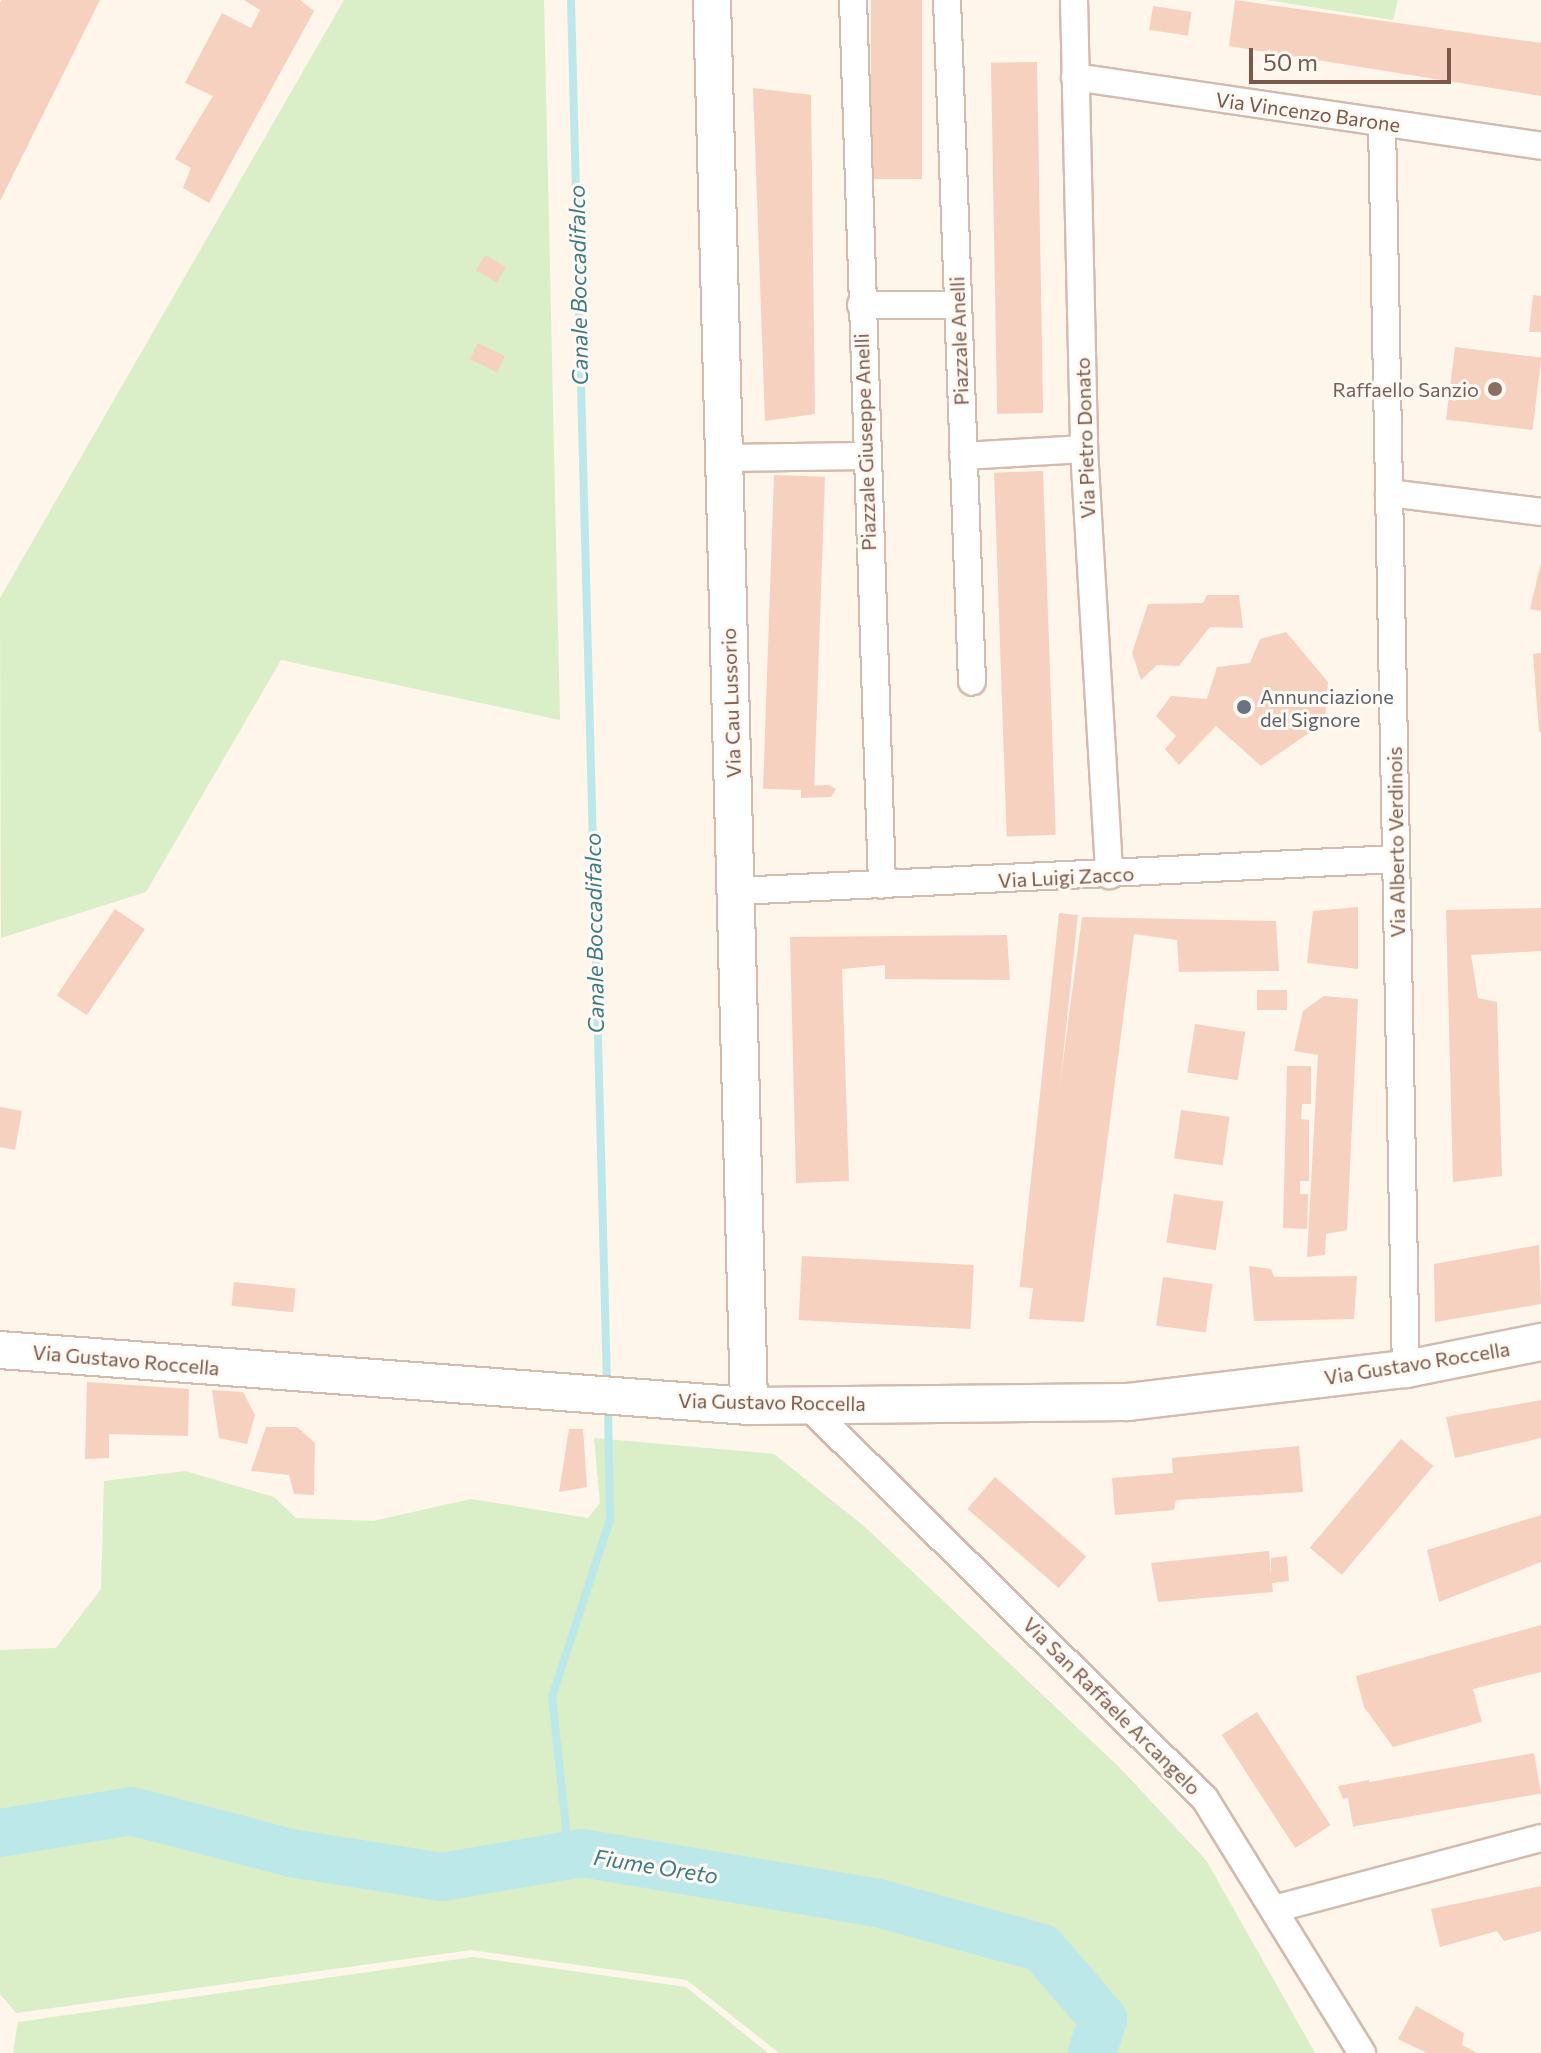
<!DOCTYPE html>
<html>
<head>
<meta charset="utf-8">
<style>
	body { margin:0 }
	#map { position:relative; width:1541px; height:2053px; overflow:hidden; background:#fef5eb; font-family:Commissioner,sans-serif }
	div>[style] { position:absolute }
	.green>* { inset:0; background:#daeec7 }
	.stream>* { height:8px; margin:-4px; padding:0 4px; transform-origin:4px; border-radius:4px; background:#bce8ea }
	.river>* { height:48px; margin:-24px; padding:0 24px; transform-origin:24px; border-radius:24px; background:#bce8ea }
	.building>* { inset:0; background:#f6d1c0; transform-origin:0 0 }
	.roads { filter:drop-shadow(2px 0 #d3bbae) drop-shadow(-2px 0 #d3bbae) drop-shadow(0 2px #d3bbae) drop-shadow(0 -2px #d3bbae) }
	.street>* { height:26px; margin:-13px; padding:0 13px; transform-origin:13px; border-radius:13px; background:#fff }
	.secondary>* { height:36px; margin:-18px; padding:0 18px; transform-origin:18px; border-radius:18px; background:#fff }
	.dots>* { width:22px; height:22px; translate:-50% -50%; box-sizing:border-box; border:4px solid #fff9f3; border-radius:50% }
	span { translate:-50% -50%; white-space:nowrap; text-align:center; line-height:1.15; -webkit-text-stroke:6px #fff9f3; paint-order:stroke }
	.street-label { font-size:20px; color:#7c584a }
	.education-label { font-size:20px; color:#785e54 }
	.right { translate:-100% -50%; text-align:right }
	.worship-label { font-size:20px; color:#5b616d }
	.left { translate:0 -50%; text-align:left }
	.water-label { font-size:22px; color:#3c7c82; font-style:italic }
	.scale { position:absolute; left:1249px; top:48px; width:202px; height:36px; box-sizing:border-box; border:4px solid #7c584a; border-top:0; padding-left:10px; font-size:24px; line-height:28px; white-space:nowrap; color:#7c584a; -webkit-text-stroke:6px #fff9f3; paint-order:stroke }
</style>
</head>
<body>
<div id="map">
	<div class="green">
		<i style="clip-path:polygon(344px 0,544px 0,560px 720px,281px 660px,146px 892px,1px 938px,0 598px)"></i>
		<i style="clip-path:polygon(1267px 0,1398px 0,1393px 20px)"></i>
		<i style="clip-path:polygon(594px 1438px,774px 1454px,865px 1527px,1119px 1767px,1206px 1860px,1315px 2053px,779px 2053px,687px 1980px,471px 1950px,16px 2013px,0 1994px,0 1650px,56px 1648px,101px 1589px,104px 1481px,185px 1471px,274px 1497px,296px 1518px,373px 1521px,471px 1499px,588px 1518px,600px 1503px)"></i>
		<i style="clip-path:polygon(473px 1957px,686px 1987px,768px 2053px,13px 2053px,18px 2022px)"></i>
	</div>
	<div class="stream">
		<i style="left:571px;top:0;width:1387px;rotate:88.51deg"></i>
		<i style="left:569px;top:1856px;width:160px;rotate:-96.1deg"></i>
		<i style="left:552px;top:1697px;width:186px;rotate:-71.9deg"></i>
		<i style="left:610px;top:1520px;width:116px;rotate:-91deg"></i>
	</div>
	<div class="river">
		<i style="left:0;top:1833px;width:133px;rotate:-9.5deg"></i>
		<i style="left:131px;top:1811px;width:165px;rotate:14.7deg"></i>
		<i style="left:291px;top:1853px;width:153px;rotate:9deg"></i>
		<i style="left:442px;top:1877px;width:142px;rotate:-9.7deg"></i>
		<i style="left:582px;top:1853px;width:300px;rotate:9.6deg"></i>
		<i style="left:878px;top:1903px;width:170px;rotate:15.3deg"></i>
		<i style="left:1042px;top:1948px;width:94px;rotate:49.3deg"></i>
		<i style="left:1103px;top:2019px;width:36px;rotate:108deg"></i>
	</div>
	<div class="building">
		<i style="clip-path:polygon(2px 0,100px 0,0 201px,0 3px)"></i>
		<i style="clip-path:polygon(244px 0,300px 0,314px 11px,209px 203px,183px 188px,191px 168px,175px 159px,213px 96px,185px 83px,222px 13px,251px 28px,260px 10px)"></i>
		<i style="left:871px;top:0;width:51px;height:179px"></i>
		<i style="clip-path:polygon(1235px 0,1541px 43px,1541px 96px,1229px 46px)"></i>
		<i style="left:1153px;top:6px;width:39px;height:24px;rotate:9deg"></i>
		<i style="left:1037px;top:62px;width:351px;height:46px;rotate:89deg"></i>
		<i style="clip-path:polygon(753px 88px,811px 95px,815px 414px,765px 421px)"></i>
		<i style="left:485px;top:255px;width:24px;height:18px;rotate:30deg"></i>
		<i style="clip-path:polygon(1533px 295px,1541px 296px,1541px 332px,1529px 332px)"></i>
		<i style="left:478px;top:343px;width:30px;height:18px;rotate:26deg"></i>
		<i style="left:1455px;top:347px;width:87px;height:73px;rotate:7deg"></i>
		<i style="left:1043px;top:471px;width:364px;height:49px;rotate:88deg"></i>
		<i style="left:774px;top:475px;width:51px;height:314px;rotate:2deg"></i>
		<i style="clip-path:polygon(1541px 563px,1541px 611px,1530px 609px)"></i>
		<i style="clip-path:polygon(1207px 595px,1239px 595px,1243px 628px,1210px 627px,1179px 666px,1157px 665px,1141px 680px,1132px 653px,1148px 604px,1203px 603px)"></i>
		<i style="clip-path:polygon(1286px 632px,1328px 682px,1325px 722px,1261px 766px,1216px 726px,1179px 765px,1165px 749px,1176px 736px,1156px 716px,1171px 696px,1207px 699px,1217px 667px,1250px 663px,1260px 639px)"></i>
		<i style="clip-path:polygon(1541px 653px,1541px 732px,1539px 732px,1533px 654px)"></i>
		<i style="clip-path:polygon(829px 785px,836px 789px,831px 797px,801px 798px,801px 786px)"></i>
		<i style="clip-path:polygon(1358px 907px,1358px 969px,1307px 963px,1313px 911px)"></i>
		<i style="clip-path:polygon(1541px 908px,1541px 951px,1471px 955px,1478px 998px,1497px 1002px,1502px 1176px,1453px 1182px,1446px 910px)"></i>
		<i style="left:115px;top:909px;width:36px;height:104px;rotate:34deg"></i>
		<i style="left:1059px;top:913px;width:19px;height:376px;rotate:6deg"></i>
		<i style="clip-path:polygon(1082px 917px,1276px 921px,1279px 971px,1179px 972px,1177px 940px,1134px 934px,1084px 1322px,1029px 1319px)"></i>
		<i style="clip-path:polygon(1007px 935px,1010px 980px,885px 979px,885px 965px,842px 969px,849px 1181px,796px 1183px,790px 937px)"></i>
		<i style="left:1257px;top:990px;width:30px;height:20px"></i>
		<i style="clip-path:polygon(1324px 996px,1358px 999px,1347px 1230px,1326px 1234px,1325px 1255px,1307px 1257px,1318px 1055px,1294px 1051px,1303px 1011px)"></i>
		<i style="left:1195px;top:1024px;width:51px;height:49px;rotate:9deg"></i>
		<i style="clip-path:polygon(1287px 1066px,1311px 1066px,1311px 1104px,1302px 1104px,1301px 1119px,1309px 1120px,1309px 1181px,1300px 1181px,1300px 1194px,1308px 1194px,1307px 1229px,1283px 1228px)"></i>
		<i style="clip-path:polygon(0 1107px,22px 1111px,15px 1150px,0 1147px)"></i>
		<i style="left:1181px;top:1110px;width:49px;height:49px;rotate:8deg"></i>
		<i style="left:1174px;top:1194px;width:50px;height:49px;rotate:9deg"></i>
		<i style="clip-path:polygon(1539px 1245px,1541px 1304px,1435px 1322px,1434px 1264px)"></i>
		<i style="left:802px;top:1256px;width:172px;height:64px;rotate:3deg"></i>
		<i style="clip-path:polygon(1249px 1266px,1271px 1269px,1274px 1277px,1357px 1276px,1354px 1319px,1254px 1321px)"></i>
		<i style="left:1163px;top:1277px;width:50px;height:49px;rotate:8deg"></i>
		<i style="left:234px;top:1282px;width:62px;height:24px;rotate:6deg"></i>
		<i style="clip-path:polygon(87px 1382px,189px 1389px,188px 1436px,109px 1434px,109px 1458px,85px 1459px)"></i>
		<i style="clip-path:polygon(212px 1390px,243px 1392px,255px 1415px,247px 1444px,219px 1438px)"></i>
		<i style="clip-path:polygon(1541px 1400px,1541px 1438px,1455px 1458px,1446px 1417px)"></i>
		<i style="clip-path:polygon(266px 1427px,297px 1427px,315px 1443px,314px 1495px,294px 1494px,289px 1475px,251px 1471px)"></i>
		<i style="clip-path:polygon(569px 1429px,583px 1429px,587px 1487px,559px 1492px)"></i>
		<i style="left:1401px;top:1439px;width:42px;height:142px;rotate:40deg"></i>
		<i style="clip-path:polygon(1299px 1446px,1303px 1492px,1176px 1500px,1174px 1510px,1115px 1515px,1112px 1478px,1173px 1473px,1172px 1458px)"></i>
		<i style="left:995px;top:1477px;width:121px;height:42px;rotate:41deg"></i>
		<i style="clip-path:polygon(1541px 1515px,1541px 1562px,1439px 1602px,1427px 1550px)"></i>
		<i style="clip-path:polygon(1269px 1551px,1271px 1575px,1271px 1558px,1287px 1556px,1289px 1581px,1272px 1583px,1273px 1592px,1158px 1602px,1151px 1563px)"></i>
		<i style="clip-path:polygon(1541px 1625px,1541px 1672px,1473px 1689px,1482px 1722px,1393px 1747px,1364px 1707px,1356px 1676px)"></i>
		<i style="left:1257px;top:1712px;width:135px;height:42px;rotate:57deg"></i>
		<i style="left:1534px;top:1753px;width:41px;height:191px;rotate:80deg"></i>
		<i style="clip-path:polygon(1369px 1780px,1371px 1792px,1343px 1799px,1338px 1786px)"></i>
		<i style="clip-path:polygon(1541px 1886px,1541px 1931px,1504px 1941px,1497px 1931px,1440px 1947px,1431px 1909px)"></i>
		<i style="clip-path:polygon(1416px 2006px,1464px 2033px,1462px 2045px,1477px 2053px,1427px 2053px,1398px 2039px)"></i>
	</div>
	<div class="roads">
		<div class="street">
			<i style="left:853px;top:0;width:885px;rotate:88.12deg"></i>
			<i style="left:947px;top:0;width:682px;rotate:87.9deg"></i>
			<i style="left:1074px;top:0;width:449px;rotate:88.7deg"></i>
			<i style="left:1084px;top:449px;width:427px;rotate:86.6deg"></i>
			<i style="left:1075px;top:77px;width:471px;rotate:8.4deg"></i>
			<i style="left:1382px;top:123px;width:1246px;rotate:88.9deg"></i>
			<i style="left:861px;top:305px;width:96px"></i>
			<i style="left:963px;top:456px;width:121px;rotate:-3.3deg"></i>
			<i style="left:724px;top:458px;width:140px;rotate:-0.8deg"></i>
			<i style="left:1389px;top:493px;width:153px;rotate:7.1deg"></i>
			<i style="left:737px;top:891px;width:660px;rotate:-2.78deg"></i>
			<i style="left:806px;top:1404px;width:561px;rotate:44.71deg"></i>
			<i style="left:1205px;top:1799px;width:299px;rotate:58.3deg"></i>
			<i style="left:1274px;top:1909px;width:276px;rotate:-14.9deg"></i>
		</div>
		<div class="secondary">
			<i style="left:712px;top:0;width:1406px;rotate:88.49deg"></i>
			<i style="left:0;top:1350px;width:751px;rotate:4.28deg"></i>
			<i style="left:749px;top:1406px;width:379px;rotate:-0.6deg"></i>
			<i style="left:1128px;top:1402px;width:280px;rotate:-6.8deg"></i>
			<i style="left:1406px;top:1369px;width:138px;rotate:-11.3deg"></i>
		</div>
	</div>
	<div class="dots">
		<i style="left:1495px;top:389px;background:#8d6e63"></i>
		<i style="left:1244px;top:707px;background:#6b7280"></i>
	</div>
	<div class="street-label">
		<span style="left:1308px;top:112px;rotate:8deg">Via Vincenzo Barone</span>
		<span style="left:959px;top:341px;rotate:-92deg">Piazzale Anelli</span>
		<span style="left:1085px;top:438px;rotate:-92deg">Via Pietro Donato</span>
		<span style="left:865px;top:442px;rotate:-92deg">Piazzale Giuseppe Anelli</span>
		<span style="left:731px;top:703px;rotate:-92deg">Via Cau Lussorio</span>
		<span style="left:1396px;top:842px;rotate:-91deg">Via Alberto Verdinois</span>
		<span style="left:1066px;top:877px;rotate:-3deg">Via Luigi Zacco</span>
		<span style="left:126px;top:1360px;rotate:5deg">Via Gustavo Roccella</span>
		<span style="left:1417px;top:1363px;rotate:-9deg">Via Gustavo Roccella</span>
		<span style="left:772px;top:1402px;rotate:1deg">Via Gustavo Roccella</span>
		<span style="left:1112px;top:1706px;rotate:45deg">Via San Raffaele Arcangelo</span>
	</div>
	<div class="education-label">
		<span class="right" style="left:1479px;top:389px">Raffaello Sanzio</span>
	</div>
	<div class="worship-label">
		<span class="left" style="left:1260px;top:708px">Annunciazione<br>del Signore</span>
	</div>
	<div class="water-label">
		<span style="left:578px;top:285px;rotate:-91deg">Canale Boccadifalco</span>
		<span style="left:594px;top:933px;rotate:-91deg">Canale Boccadifalco</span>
		<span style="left:656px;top:1866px;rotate:9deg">Fiume Oreto</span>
	</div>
	<div class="scale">50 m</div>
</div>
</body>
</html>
